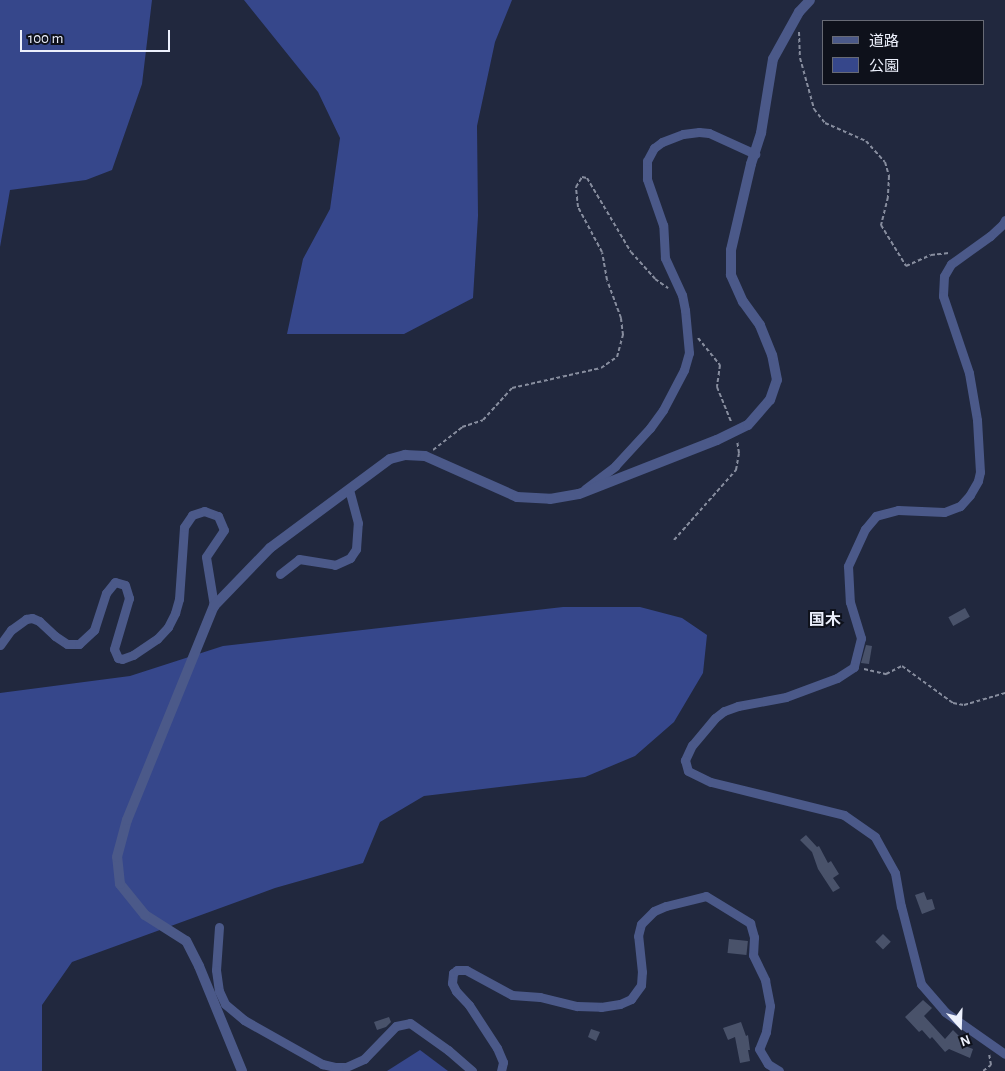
<!DOCTYPE html>
<html>
<head>
<meta charset="utf-8">
<style>
	body { margin:0 }
	#map { position:relative; width:1005px; height:1071px; overflow:hidden; background:#21283e; font-family:"Alegreya Sans","Noto Sans JP",sans-serif }
	div>[style] { position:absolute }
	.green>* { inset:0; background:#36478b }
	.building>* { inset:0; background:#49526a; transform-origin:0 0 }
	.path>* { height:2px; margin-top:-1px; transform-origin:0; background:repeating-linear-gradient(90deg,#878d9e 0 4px,transparent 0 6.5px) }
	.minor>* { height:9px; margin:-4.5px; padding:0 4.5px; transform-origin:4.5px; border-radius:4.5px; background:#4b5989 }
	.tertiary>* { height:10px; margin:-5px; padding:0 5px; transform-origin:5px; border-radius:5px; background:#4b5989 }
	span { translate:-50% -50%; white-space:nowrap; text-align:center; line-height:1.15; -webkit-text-stroke:4px #0e111b; paint-order:stroke }
	.quarter-label { font-size:16px; color:#ecf0fc; font-weight:700 }
	.legend { position:absolute; left:822px; top:20px; width:162px; height:65px; box-sizing:border-box; background:#0e111b; border:1px solid #676a75; margin:0; padding:6px 9px; list-style:none; font-size:15px; color:#ecf0fc }
	.legend li { display:flex; align-items:center; gap:10px; height:25px }
	.legend b { width:25px; border:1px solid #676a75 }
	.north { position:absolute; left:935px; top:1001px; width:50px; height:50px; -webkit-text-stroke:4px #0e111b; paint-order:stroke; rotate:160deg; font-size:14px; font-weight:700; line-height:20px; text-align:center; color:#ecf0fc }
	.north::after { content:''; display:block; margin:auto; width:18px; height:22px; background:#ecf0fc; clip-path:polygon(50% 0,100% 100%,50% 72%,0 100%) }
	.scale { position:absolute; left:20px; top:30px; width:150px; height:22px; box-sizing:border-box; border:2px solid #ecf0fc; border-top:0; padding-left:6px; font-size:15px; line-height:18px; white-space:nowrap; color:#ecf0fc; -webkit-text-stroke:4px #0e111b; paint-order:stroke }
</style>
</head>
<body>
<div id="map">
	<div class="green">
		<i style="clip-path:polygon(0 0,152px 0,142px 84px,112px 170px,86px 180px,10px 190px,0 247px)"></i>
		<i style="clip-path:polygon(244px 0,512px 0,495px 42px,477px 126px,478px 216px,473px 298px,404px 334px,287px 334px,303px 259px,330px 209px,340px 138px,318px 92px)"></i>
		<i style="clip-path:polygon(563px 607px,640px 607px,682px 618px,707px 635px,703px 673px,674px 722px,635px 756px,585px 777px,424px 796px,380px 822px,363px 863px,275px 888px,72px 962px,42px 1005px,42px 1071px,0 1071px,0 693px,130px 676px,223px 646px)"></i>
		<i style="clip-path:polygon(420px 1050px,448px 1071px,387px 1071px)"></i>
	</div>
	<div class="building">
		<i style="left:965px;top:608px;width:10px;height:19px;rotate:61deg"></i>
		<i style="clip-path:polygon(866px 645px,872px 646px,869px 664px,861px 663px)"></i>
		<i style="clip-path:polygon(806px 835px,817px 847px,819px 846px,828px 863px,831px 861px,839px 874px,833px 878px,840px 888px,833px 892px,818px 869px,812px 852px,800px 840px)"></i>
		<i style="clip-path:polygon(924px 892px,927px 900px,932px 899px,935px 909px,922px 914px,915px 895px)"></i>
		<i style="left:883px;top:934px;width:11px;height:11px;rotate:45deg"></i>
		<i style="left:729px;top:939px;width:19px;height:14px;rotate:6deg"></i>
		<i style="clip-path:polygon(923px 1000px,932px 1008px,924px 1016px,945px 1039px,953px 1030px,964px 1041px,960px 1044px,973px 1049px,970px 1058px,949px 1049px,945px 1052px,932px 1037px,930px 1039px,922px 1030px,919px 1032px,905px 1017px)"></i>
		<i style="clip-path:polygon(389px 1017px,391px 1022px,386px 1027px,377px 1030px,374px 1022px)"></i>
		<i style="clip-path:polygon(741px 1022px,746px 1036px,748px 1035px,750px 1050px,748px 1050px,750px 1061px,740px 1063px,735px 1037px,728px 1040px,723px 1028px)"></i>
		<i style="clip-path:polygon(591px 1029px,600px 1032px,596px 1041px,588px 1037px)"></i>
	</div>
	<div class="path">
		<i style="left:799px;top:32px;width:26px;rotate:88deg"></i>
		<i style="left:800px;top:58px;width:53px;rotate:74.6deg"></i>
		<i style="left:814px;top:109px;width:18px;rotate:52deg"></i>
		<i style="left:825px;top:123px;width:45px;rotate:23.7deg"></i>
		<i style="left:866px;top:141px;width:28px;rotate:48deg"></i>
		<i style="left:885px;top:162px;width:15px;rotate:74deg"></i>
		<i style="left:889px;top:176px;width:21px;rotate:93deg"></i>
		<i style="left:888px;top:197px;width:29px;rotate:104deg"></i>
		<i style="left:881px;top:225px;width:48px;rotate:58.6deg"></i>
		<i style="left:906px;top:266px;width:27px;rotate:-24deg"></i>
		<i style="left:931px;top:255px;width:18px;rotate:-6deg"></i>
		<i style="left:698px;top:338px;width:35px;rotate:51deg"></i>
		<i style="left:720px;top:365px;width:22px;rotate:98deg"></i>
		<i style="left:717px;top:387px;width:38px;rotate:68deg"></i>
		<i style="left:433px;top:450px;width:37px;rotate:-38deg"></i>
		<i style="left:462px;top:427px;width:22px;rotate:-18deg"></i>
		<i style="left:483px;top:420px;width:43px;rotate:-47.8deg"></i>
		<i style="left:512px;top:388px;width:91px;rotate:-12.7deg"></i>
		<i style="left:601px;top:368px;width:19px;rotate:-35deg"></i>
		<i style="left:617px;top:357px;width:23px;rotate:-75deg"></i>
		<i style="left:623px;top:335px;width:17px;rotate:-97deg"></i>
		<i style="left:621px;top:318px;width:40px;rotate:-110.2deg"></i>
		<i style="left:607px;top:280px;width:28px;rotate:-100deg"></i>
		<i style="left:602px;top:252px;width:51px;rotate:-118.1deg"></i>
		<i style="left:578px;top:207px;width:20px;rotate:-96deg"></i>
		<i style="left:576px;top:187px;width:12px;rotate:-59deg"></i>
		<i style="left:582px;top:177px;width:5px;rotate:11deg"></i>
		<i style="left:587px;top:178px;width:86px;rotate:59.3deg"></i>
		<i style="left:631px;top:252px;width:36px;rotate:48deg"></i>
		<i style="left:655px;top:279px;width:16px;rotate:35deg"></i>
		<i style="left:674px;top:540px;width:94px;rotate:-48.5deg"></i>
		<i style="left:736px;top:470px;width:17px;rotate:-80deg"></i>
		<i style="left:739px;top:453px;width:12px;rotate:-99deg"></i>
		<i style="left:864px;top:669px;width:23px;rotate:13deg"></i>
		<i style="left:886px;top:674px;width:18px;rotate:-27deg"></i>
		<i style="left:902px;top:666px;width:63px;rotate:36deg"></i>
		<i style="left:953px;top:703px;width:11px;rotate:10deg"></i>
		<i style="left:964px;top:705px;width:43px;rotate:-16.3deg"></i>
		<i style="left:983px;top:1071px;width:10px;rotate:-37deg"></i>
		<i style="left:991px;top:1065px;width:11px;rotate:-100deg"></i>
	</div>
	<div class="minor">
		<i style="left:1005px;top:220px;width:4px;rotate:117deg"></i>
		<i style="left:1003px;top:224px;width:18px;rotate:137deg"></i>
		<i style="left:990px;top:236px;width:48px;rotate:144.3deg"></i>
		<i style="left:951px;top:264px;width:14px;rotate:120deg"></i>
		<i style="left:944px;top:276px;width:20px;rotate:93deg"></i>
		<i style="left:943px;top:296px;width:81px;rotate:71.3deg"></i>
		<i style="left:969px;top:373px;width:48px;rotate:80.3deg"></i>
		<i style="left:977px;top:420px;width:52px;rotate:86.7deg"></i>
		<i style="left:980px;top:472px;width:9px;rotate:103deg"></i>
		<i style="left:978px;top:481px;width:16px;rotate:120deg"></i>
		<i style="left:970px;top:495px;width:15px;rotate:132deg"></i>
		<i style="left:960px;top:506px;width:17px;rotate:159deg"></i>
		<i style="left:944px;top:512px;width:46px;rotate:-177.5deg"></i>
		<i style="left:898px;top:510px;width:23px;rotate:165deg"></i>
		<i style="left:876px;top:516px;width:17px;rotate:130deg"></i>
		<i style="left:865px;top:529px;width:41px;rotate:114.7deg"></i>
		<i style="left:848px;top:566px;width:36px;rotate:87deg"></i>
		<i style="left:850px;top:602px;width:38px;rotate:73deg"></i>
		<i style="left:861px;top:638px;width:30px;rotate:104deg"></i>
		<i style="left:854px;top:667px;width:20px;rotate:147deg"></i>
		<i style="left:837px;top:678px;width:54px;rotate:159.6deg"></i>
		<i style="left:786px;top:697px;width:49px;rotate:169.4deg"></i>
		<i style="left:738px;top:706px;width:15px;rotate:160deg"></i>
		<i style="left:724px;top:711px;width:11px;rotate:142deg"></i>
		<i style="left:715px;top:718px;width:35px;rotate:130deg"></i>
		<i style="left:692px;top:745px;width:17px;rotate:115deg"></i>
		<i style="left:685px;top:760px;width:11px;rotate:75deg"></i>
		<i style="left:688px;top:771px;width:25px;rotate:26deg"></i>
		<i style="left:711px;top:782px;width:137px;rotate:13.9deg"></i>
		<i style="left:844px;top:815px;width:38px;rotate:35deg"></i>
		<i style="left:875px;top:837px;width:41px;rotate:60.9deg"></i>
		<i style="left:895px;top:873px;width:34px;rotate:80deg"></i>
		<i style="left:901px;top:906px;width:81px;rotate:75.6deg"></i>
		<i style="left:921px;top:984px;width:37px;rotate:49deg"></i>
		<i style="left:945px;top:1012px;width:73px;rotate:35deg"></i>
		<i style="left:585px;top:489px;width:38px;rotate:-37deg"></i>
		<i style="left:615px;top:466px;width:52px;rotate:-47.4deg"></i>
		<i style="left:650px;top:428px;width:22px;rotate:-54deg"></i>
		<i style="left:663px;top:410px;width:45px;rotate:-62.3deg"></i>
		<i style="left:684px;top:370px;width:18px;rotate:-74deg"></i>
		<i style="left:689px;top:353px;width:43px;rotate:-95.3deg"></i>
		<i style="left:685px;top:310px;width:15px;rotate:-101deg"></i>
		<i style="left:682px;top:295px;width:41px;rotate:-114.7deg"></i>
		<i style="left:665px;top:258px;width:33px;rotate:-93deg"></i>
		<i style="left:663px;top:225px;width:49px;rotate:-109.2deg"></i>
		<i style="left:647px;top:179px;width:18px;rotate:-90deg"></i>
		<i style="left:647px;top:161px;width:15px;rotate:-62deg"></i>
		<i style="left:654px;top:148px;width:10px;rotate:-37deg"></i>
		<i style="left:662px;top:142px;width:22px;rotate:-21deg"></i>
		<i style="left:683px;top:134px;width:16px;rotate:-7deg"></i>
		<i style="left:699px;top:132px;width:10px;rotate:6deg"></i>
		<i style="left:709px;top:133px;width:51px;rotate:24.5deg"></i>
		<i style="left:280px;top:574px;width:24px;rotate:-38deg"></i>
		<i style="left:299px;top:559px;width:36px;rotate:9deg"></i>
		<i style="left:335px;top:565px;width:17px;rotate:-25deg"></i>
		<i style="left:350px;top:558px;width:11px;rotate:-56deg"></i>
		<i style="left:356px;top:549px;width:26px;rotate:-86deg"></i>
		<i style="left:358px;top:523px;width:35px;rotate:-105deg"></i>
		<i style="left:0;top:645px;width:19px;rotate:-54deg"></i>
		<i style="left:11px;top:630px;width:19px;rotate:-36deg"></i>
		<i style="left:26px;top:619px;width:6px;rotate:-9deg"></i>
		<i style="left:32px;top:618px;width:8px;rotate:23deg"></i>
		<i style="left:39px;top:621px;width:22px;rotate:43deg"></i>
		<i style="left:55px;top:636px;width:14px;rotate:34deg"></i>
		<i style="left:67px;top:644px;width:12px"></i>
		<i style="left:79px;top:644px;width:21px;rotate:-43deg"></i>
		<i style="left:94px;top:630px;width:39px;rotate:-72deg"></i>
		<i style="left:106px;top:593px;width:14px;rotate:-51deg"></i>
		<i style="left:115px;top:582px;width:10px;rotate:17deg"></i>
		<i style="left:125px;top:585px;width:14px;rotate:73deg"></i>
		<i style="left:129px;top:598px;width:53px;rotate:106.4deg"></i>
		<i style="left:114px;top:649px;width:10px;rotate:66deg"></i>
		<i style="left:118px;top:658px;width:4px;rotate:14deg"></i>
		<i style="left:122px;top:659px;width:12px;rotate:-20deg"></i>
		<i style="left:133px;top:655px;width:29px;rotate:-34deg"></i>
		<i style="left:157px;top:639px;width:16px;rotate:-47deg"></i>
		<i style="left:168px;top:627px;width:16px;rotate:-63deg"></i>
		<i style="left:175px;top:613px;width:15px;rotate:-74deg"></i>
		<i style="left:179px;top:599px;width:72px;rotate:-86deg"></i>
		<i style="left:184px;top:527px;width:14px;rotate:-56deg"></i>
		<i style="left:192px;top:515px;width:13px;rotate:-18deg"></i>
		<i style="left:204px;top:511px;width:15px;rotate:20deg"></i>
		<i style="left:218px;top:516px;width:15px;rotate:67deg"></i>
		<i style="left:224px;top:530px;width:32px;rotate:124deg"></i>
		<i style="left:206px;top:557px;width:50px;rotate:80.7deg"></i>
		<i style="left:219px;top:927px;width:43px;rotate:94deg"></i>
		<i style="left:216px;top:970px;width:21px;rotate:82deg"></i>
		<i style="left:219px;top:991px;width:14px;rotate:65deg"></i>
		<i style="left:225px;top:1004px;width:25px;rotate:40deg"></i>
		<i style="left:244px;top:1020px;width:90px;rotate:29.4deg"></i>
		<i style="left:322px;top:1064px;width:13px;rotate:13deg"></i>
		<i style="left:335px;top:1067px;width:11px"></i>
		<i style="left:346px;top:1067px;width:20px;rotate:-24deg"></i>
		<i style="left:364px;top:1059px;width:46px;rotate:-45.9deg"></i>
		<i style="left:396px;top:1026px;width:14px;rotate:-12deg"></i>
		<i style="left:410px;top:1023px;width:47px;rotate:35.4deg"></i>
		<i style="left:448px;top:1050px;width:32px;rotate:41deg"></i>
		<i style="left:501px;top:1071px;width:9px;rotate:-77deg"></i>
		<i style="left:503px;top:1062px;width:15px;rotate:-113deg"></i>
		<i style="left:497px;top:1048px;width:51px;rotate:-123.1deg"></i>
		<i style="left:469px;top:1005px;width:19px;rotate:-133deg"></i>
		<i style="left:456px;top:991px;width:9px;rotate:-117deg"></i>
		<i style="left:452px;top:983px;width:10px;rotate:-84deg"></i>
		<i style="left:453px;top:973px;width:5px;rotate:-37deg"></i>
		<i style="left:457px;top:970px;width:9px"></i>
		<i style="left:466px;top:970px;width:52px;rotate:28.5deg"></i>
		<i style="left:512px;top:995px;width:28px;rotate:4deg"></i>
		<i style="left:540px;top:997px;width:38px;rotate:14deg"></i>
		<i style="left:577px;top:1006px;width:24px;rotate:2deg"></i>
		<i style="left:601px;top:1007px;width:19px;rotate:-9deg"></i>
		<i style="left:620px;top:1004px;width:12px;rotate:-24deg"></i>
		<i style="left:631px;top:999px;width:17px;rotate:-54deg"></i>
		<i style="left:641px;top:985px;width:13px;rotate:-86deg"></i>
		<i style="left:642px;top:972px;width:36px;rotate:-96deg"></i>
		<i style="left:638px;top:936px;width:12px;rotate:-76deg"></i>
		<i style="left:641px;top:924px;width:18px;rotate:-45deg"></i>
		<i style="left:654px;top:911px;width:13px;rotate:-23deg"></i>
		<i style="left:666px;top:906px;width:41px;rotate:-14deg"></i>
		<i style="left:706px;top:896px;width:52px;rotate:31.5deg"></i>
		<i style="left:750px;top:923px;width:15px;rotate:74deg"></i>
		<i style="left:754px;top:937px;width:18px;rotate:93deg"></i>
		<i style="left:753px;top:955px;width:28px;rotate:64deg"></i>
		<i style="left:765px;top:980px;width:26px;rotate:79deg"></i>
		<i style="left:770px;top:1006px;width:26px;rotate:99deg"></i>
		<i style="left:766px;top:1032px;width:18px;rotate:112deg"></i>
		<i style="left:759px;top:1049px;width:17px;rotate:59deg"></i>
		<i style="left:768px;top:1064px;width:13px;rotate:32deg"></i>
	</div>
	<div class="tertiary">
		<i style="left:242px;top:1071px;width:113px;rotate:-112.3deg"></i>
		<i style="left:199px;top:966px;width:28px;rotate:-117deg"></i>
		<i style="left:186px;top:941px;width:49px;rotate:-147.6deg"></i>
		<i style="left:145px;top:915px;width:40px;rotate:-129deg"></i>
		<i style="left:120px;top:884px;width:27px;rotate:-96deg"></i>
		<i style="left:117px;top:857px;width:38px;rotate:-75deg"></i>
		<i style="left:127px;top:820px;width:231px;rotate:-67.9deg"></i>
		<i style="left:214px;top:606px;width:81px;rotate:-46deg"></i>
		<i style="left:270px;top:548px;width:149px;rotate:-36.6deg"></i>
		<i style="left:390px;top:459px;width:16px;rotate:-15deg"></i>
		<i style="left:405px;top:455px;width:20px;rotate:3deg"></i>
		<i style="left:425px;top:456px;width:101px;rotate:24deg"></i>
		<i style="left:517px;top:497px;width:33px;rotate:3deg"></i>
		<i style="left:550px;top:499px;width:29px;rotate:-10deg"></i>
		<i style="left:579px;top:494px;width:148px;rotate:-21.4deg"></i>
		<i style="left:717px;top:440px;width:34px;rotate:-26deg"></i>
		<i style="left:748px;top:425px;width:33px;rotate:-49deg"></i>
		<i style="left:770px;top:400px;width:21px;rotate:-71deg"></i>
		<i style="left:777px;top:380px;width:25px;rotate:-101deg"></i>
		<i style="left:772px;top:355px;width:32px;rotate:-112deg"></i>
		<i style="left:760px;top:325px;width:29px;rotate:-126deg"></i>
		<i style="left:743px;top:302px;width:30px;rotate:-114deg"></i>
		<i style="left:731px;top:275px;width:25px;rotate:-90deg"></i>
		<i style="left:731px;top:250px;width:88px;rotate:-76.9deg"></i>
		<i style="left:751px;top:164px;width:33px;rotate:-72deg"></i>
		<i style="left:761px;top:133px;width:75px;rotate:-80.8deg"></i>
		<i style="left:773px;top:59px;width:54px;rotate:-61deg"></i>
		<i style="left:799px;top:12px;width:16px;rotate:-47deg"></i>
	</div>
	<div class="quarter-label">
		<span style="left:825px;top:620px">国木</span>
	</div>
	<ul class="legend">
	<li><b style="height:6px;background:#4b5989"></b>道路</li>
	<li><b style="height:14px;background:#36478b"></b>公園</li>
	</ul>
	<div class="north">N</div>
	<div class="scale">100 m</div>
</div>
</body>
</html>
